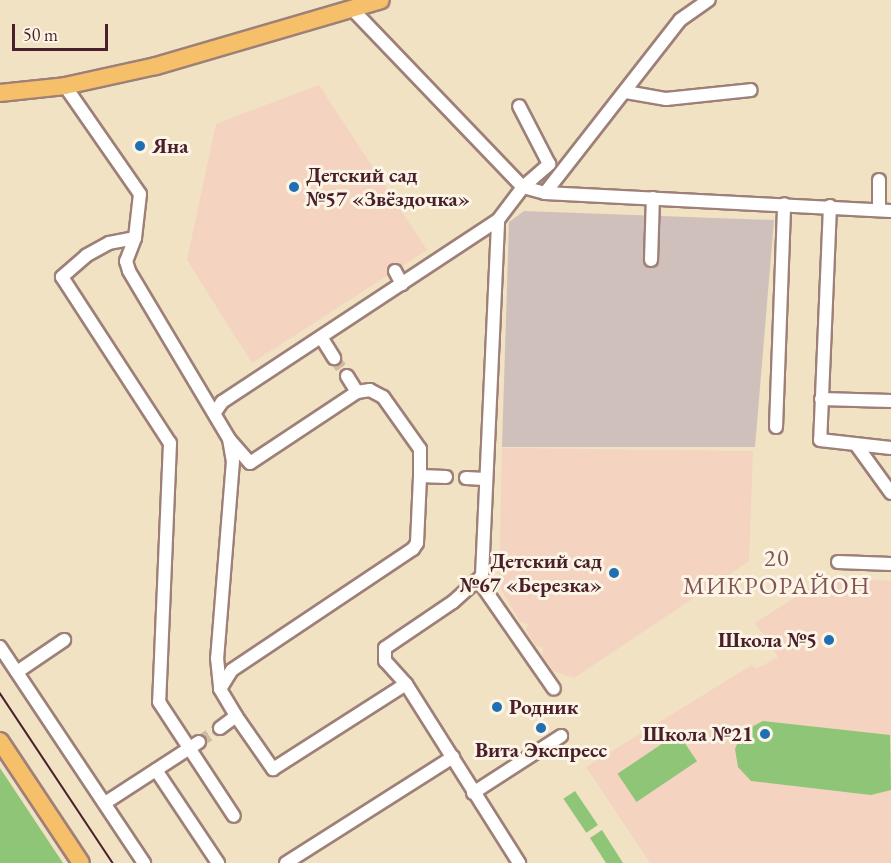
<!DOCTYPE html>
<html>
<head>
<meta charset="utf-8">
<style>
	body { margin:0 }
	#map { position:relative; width:891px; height:863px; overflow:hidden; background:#f1e2c4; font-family:"EB Garamond",serif }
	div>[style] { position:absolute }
	.built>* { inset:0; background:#f4d3c0 }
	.industrial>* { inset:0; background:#d0c0bc }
	.green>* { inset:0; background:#8fc577; transform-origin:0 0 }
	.minor-tunnel>* { height:12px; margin-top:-6px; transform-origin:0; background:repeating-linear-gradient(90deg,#d0bba5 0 12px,transparent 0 18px) }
	.roads { filter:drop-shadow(2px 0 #9e8078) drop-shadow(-2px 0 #9e8078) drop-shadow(0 2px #9e8078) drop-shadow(0 -2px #9e8078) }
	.minor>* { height:12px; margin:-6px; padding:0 6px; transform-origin:6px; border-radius:6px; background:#fff }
	.major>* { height:16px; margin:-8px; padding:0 8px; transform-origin:8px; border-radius:8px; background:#f6c06b }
	.tram>* { height:1.5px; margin:-0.75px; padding:0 0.75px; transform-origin:0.75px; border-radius:0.75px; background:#4a1f2b }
	.dots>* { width:16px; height:16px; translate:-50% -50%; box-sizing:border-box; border:3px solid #fcf5e5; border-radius:50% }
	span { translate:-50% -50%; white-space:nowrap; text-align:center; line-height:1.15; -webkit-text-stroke:6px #fcf5e5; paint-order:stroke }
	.poi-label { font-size:21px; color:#4a1f2b; font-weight:700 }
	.left { translate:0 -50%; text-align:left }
	.right { translate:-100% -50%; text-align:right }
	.quarter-label { font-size:24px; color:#835256; letter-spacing:1.5px }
	.scale { position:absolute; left:12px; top:24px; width:96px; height:27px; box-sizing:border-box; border:3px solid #4a1f2b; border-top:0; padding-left:8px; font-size:18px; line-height:21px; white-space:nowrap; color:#4a1f2b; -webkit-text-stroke:4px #fcf5e5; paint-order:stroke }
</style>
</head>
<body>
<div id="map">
	<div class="built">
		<i style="clip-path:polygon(319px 85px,427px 250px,252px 363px,187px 260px,216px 124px)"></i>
		<i style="clip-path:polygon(502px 448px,753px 451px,749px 561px,574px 678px,553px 671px,542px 655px,543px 647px,536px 646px,526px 630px,528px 624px,520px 622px,499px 586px)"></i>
		<i style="clip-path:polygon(828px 576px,891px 581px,891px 863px,650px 863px,586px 767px,752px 665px,756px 669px,778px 657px,755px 623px)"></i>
	</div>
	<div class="industrial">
		<i style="clip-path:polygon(524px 211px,774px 220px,755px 447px,502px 447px,509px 222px)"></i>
	</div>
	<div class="green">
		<i style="clip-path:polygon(763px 721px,890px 735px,891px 790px,871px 795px,751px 781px,738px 767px,735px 749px,742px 732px)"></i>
		<i style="left:678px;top:733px;width:34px;height:73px;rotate:56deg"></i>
		<i style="clip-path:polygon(0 768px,63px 863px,0 863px)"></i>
		<i style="left:575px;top:791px;width:41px;height:14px;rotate:56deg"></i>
		<i style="clip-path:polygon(602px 830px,623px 863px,606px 863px,590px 838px)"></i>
	</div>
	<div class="minor-tunnel">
		<i style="left:334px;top:358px;width:22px;rotate:54deg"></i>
		<i style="left:199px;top:742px;width:25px;rotate:-34deg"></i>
	</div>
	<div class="roads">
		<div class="minor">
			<i style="left:353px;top:10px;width:245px;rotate:46.2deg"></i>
			<i style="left:523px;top:187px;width:23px;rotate:15deg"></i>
			<i style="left:545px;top:193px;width:346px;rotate:3deg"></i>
			<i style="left:65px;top:86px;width:131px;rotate:55.2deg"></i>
			<i style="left:140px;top:194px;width:44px;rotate:96.5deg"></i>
			<i style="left:135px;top:238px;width:25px;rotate:111deg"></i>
			<i style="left:126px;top:261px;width:10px;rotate:73deg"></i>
			<i style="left:129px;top:271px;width:196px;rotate:59.2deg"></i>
			<i style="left:229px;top:439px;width:22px;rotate:80deg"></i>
			<i style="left:233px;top:461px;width:198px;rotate:94.6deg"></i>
			<i style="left:217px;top:658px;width:31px;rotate:84deg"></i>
			<i style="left:220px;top:689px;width:31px;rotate:59deg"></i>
			<i style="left:236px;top:716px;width:20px;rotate:143deg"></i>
			<i style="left:626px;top:92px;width:41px;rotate:9.9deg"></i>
			<i style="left:666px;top:99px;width:85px;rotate:-6deg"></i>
			<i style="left:545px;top:193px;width:219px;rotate:-52deg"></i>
			<i style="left:680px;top:20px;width:35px;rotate:-35deg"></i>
			<i style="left:830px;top:206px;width:234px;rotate:92.4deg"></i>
			<i style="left:820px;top:440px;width:71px;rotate:6.4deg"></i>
			<i style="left:879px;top:210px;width:30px;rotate:-90deg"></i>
			<i style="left:135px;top:238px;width:26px;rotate:169deg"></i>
			<i style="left:109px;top:243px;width:26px;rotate:151deg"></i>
			<i style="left:86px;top:256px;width:32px;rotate:139deg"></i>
			<i style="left:62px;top:277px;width:198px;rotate:57deg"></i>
			<i style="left:170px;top:443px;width:259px;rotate:92.4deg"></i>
			<i style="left:159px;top:702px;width:136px;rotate:56.7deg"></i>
			<i style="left:651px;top:260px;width:62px;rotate:-88.2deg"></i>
			<i style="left:395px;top:271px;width:15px;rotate:62deg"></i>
			<i style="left:321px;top:337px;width:25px;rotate:58deg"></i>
			<i style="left:347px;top:376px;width:19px;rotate:58deg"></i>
			<i style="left:821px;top:399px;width:70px;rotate:1.6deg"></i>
			<i style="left:216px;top:411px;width:11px;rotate:-56deg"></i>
			<i style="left:222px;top:402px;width:331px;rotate:-33.4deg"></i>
			<i style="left:776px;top:427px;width:223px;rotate:-87.9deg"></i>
			<i style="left:857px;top:446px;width:58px;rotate:54.1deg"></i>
			<i style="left:420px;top:476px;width:26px;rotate:2deg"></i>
			<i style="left:466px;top:478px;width:19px;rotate:3deg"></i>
			<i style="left:838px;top:562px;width:53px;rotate:2.2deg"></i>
			<i style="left:479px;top:581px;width:131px;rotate:55.2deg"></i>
			<i style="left:0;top:647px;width:260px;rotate:56.3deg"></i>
			<i style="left:17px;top:672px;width:57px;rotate:-34.2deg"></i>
			<i style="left:406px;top:684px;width:31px;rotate:-132deg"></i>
			<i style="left:385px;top:661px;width:13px;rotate:-90deg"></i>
			<i style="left:385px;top:648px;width:82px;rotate:-34.1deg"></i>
			<i style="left:453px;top:602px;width:39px;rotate:-42deg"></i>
			<i style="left:482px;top:576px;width:356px;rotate:-87.4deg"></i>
			<i style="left:498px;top:220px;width:41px;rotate:-52.9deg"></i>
			<i style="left:523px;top:187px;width:35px;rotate:-41deg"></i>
			<i style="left:549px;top:164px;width:65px;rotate:-117.3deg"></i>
			<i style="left:220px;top:689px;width:22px;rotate:-58deg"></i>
			<i style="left:232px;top:670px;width:218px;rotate:-33.8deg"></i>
			<i style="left:413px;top:549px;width:7px;rotate:-56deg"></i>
			<i style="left:417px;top:543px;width:67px;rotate:-87.4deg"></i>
			<i style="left:420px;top:476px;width:27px;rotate:-90deg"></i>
			<i style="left:420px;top:449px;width:64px;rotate:-125.4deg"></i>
			<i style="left:383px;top:397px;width:15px;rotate:-152deg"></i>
			<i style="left:370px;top:390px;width:13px;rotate:171deg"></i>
			<i style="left:357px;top:392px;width:128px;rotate:146.4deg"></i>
			<i style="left:250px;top:463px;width:30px;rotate:-131deg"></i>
			<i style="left:236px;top:716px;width:65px;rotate:55.1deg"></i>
			<i style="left:273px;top:769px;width:158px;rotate:-32.6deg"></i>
			<i style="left:406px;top:684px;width:212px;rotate:57.7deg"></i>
			<i style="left:156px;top:770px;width:112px;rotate:56.3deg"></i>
			<i style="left:473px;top:793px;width:105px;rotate:-32.9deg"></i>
			<i style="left:105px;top:803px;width:112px;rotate:-33deg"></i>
			<i style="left:286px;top:863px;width:198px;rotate:-32.4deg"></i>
		</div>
		<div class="major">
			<i style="left:0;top:93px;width:65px;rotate:-6.1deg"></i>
			<i style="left:65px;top:86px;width:93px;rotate:-12.4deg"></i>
			<i style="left:156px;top:66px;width:234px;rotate:-16.3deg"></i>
			<i style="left:0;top:741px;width:146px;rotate:56.4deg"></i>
		</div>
	</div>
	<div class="tram">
		<i style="left:0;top:693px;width:204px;rotate:56.4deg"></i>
	</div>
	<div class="dots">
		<i style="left:140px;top:146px;background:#1f6fb2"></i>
		<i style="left:294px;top:187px;background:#1f6fb2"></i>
		<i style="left:614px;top:573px;background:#1f6fb2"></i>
		<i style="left:829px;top:640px;background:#1f6fb2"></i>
		<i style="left:497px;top:707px;background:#1f6fb2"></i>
		<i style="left:541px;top:728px;background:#1f6fb2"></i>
		<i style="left:765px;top:734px;background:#1f6fb2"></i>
	</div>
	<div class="poi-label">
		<span class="left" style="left:152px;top:146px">Яна</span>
		<span class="left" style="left:306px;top:187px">Детский сад<br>№57 «Звёздочка»</span>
		<span class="right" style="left:602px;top:573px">Детский сад<br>№67 «Березка»</span>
		<span class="right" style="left:817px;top:640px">Школа №5</span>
		<span class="left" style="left:509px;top:707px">Родник</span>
		<span class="right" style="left:753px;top:734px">Школа №21</span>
		<span style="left:541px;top:750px">Вита Экспресс</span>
	</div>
	<div class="quarter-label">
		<span style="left:777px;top:572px">20<br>МИКРОРАЙОН</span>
	</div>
	<div class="scale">50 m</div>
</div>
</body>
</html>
